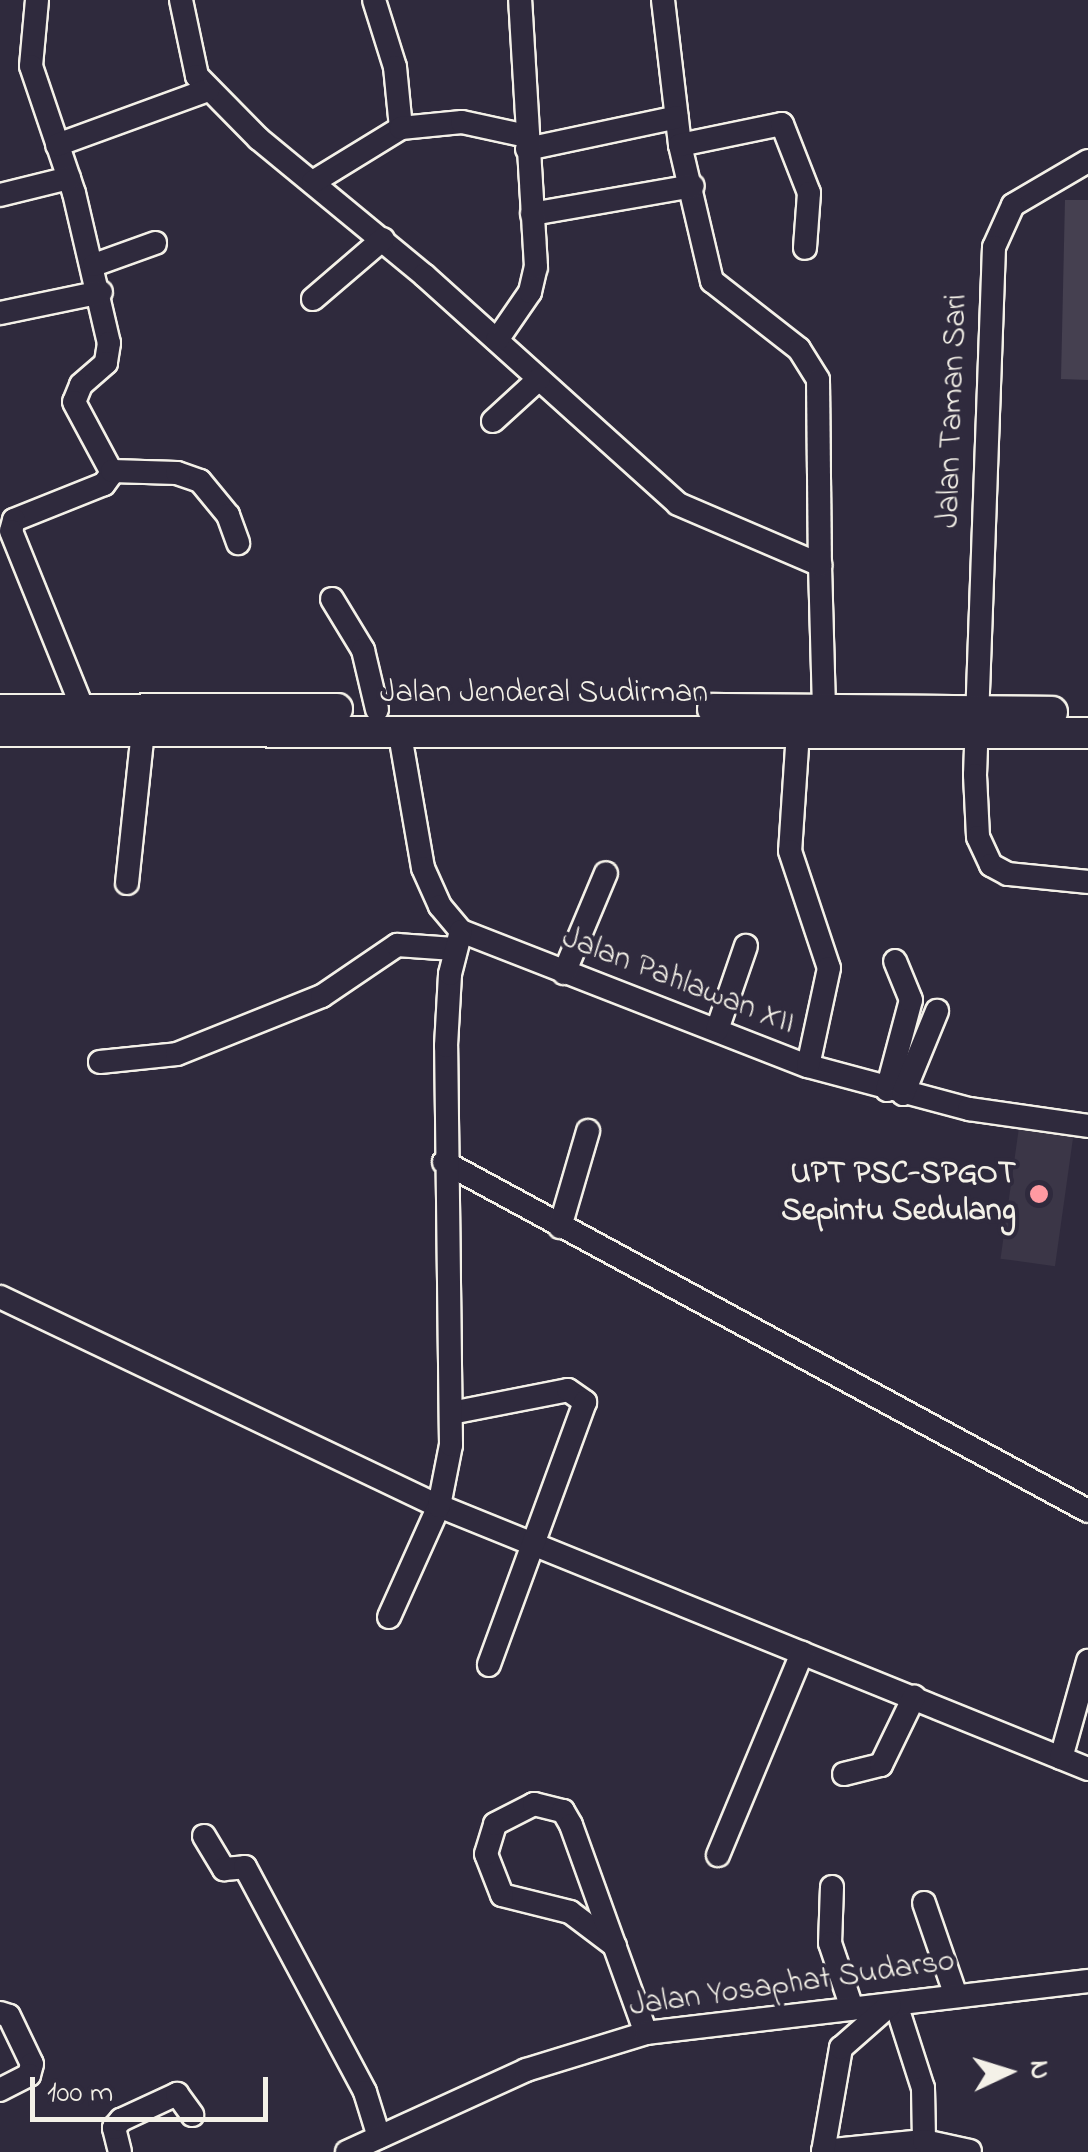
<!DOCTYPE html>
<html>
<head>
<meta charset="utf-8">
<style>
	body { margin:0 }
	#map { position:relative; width:1088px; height:2152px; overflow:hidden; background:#2f2a3d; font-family:"Indie Flower",sans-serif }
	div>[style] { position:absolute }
	.built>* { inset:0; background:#3b3647; transform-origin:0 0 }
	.green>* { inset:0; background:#454050 }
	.roads { filter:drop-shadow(2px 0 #f4f1e8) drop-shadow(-2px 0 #f4f1e8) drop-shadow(0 2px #f4f1e8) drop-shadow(0 -2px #f4f1e8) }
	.minor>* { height:22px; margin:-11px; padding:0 11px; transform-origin:11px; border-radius:11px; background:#2f2a3d }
	.highway>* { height:30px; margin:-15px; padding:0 15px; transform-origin:15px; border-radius:15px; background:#2f2a3d }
	.dots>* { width:28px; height:28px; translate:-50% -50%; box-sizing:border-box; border:5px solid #2f2a3d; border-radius:50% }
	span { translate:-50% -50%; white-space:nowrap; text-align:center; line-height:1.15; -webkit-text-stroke:8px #2f2a3d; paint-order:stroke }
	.street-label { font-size:32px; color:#f4f1e8 }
	.poi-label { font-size:32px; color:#f4f1e8; font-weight:700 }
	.right { translate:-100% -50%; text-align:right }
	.north { position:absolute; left:958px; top:2022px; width:100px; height:100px; -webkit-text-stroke:8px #2f2a3d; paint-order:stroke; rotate:86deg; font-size:28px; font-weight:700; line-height:40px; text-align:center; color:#f4f1e8 }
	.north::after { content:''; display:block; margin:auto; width:35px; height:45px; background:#f4f1e8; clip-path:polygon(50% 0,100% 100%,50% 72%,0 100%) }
	.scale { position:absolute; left:30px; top:2077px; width:238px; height:45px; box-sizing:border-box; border:5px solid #f4f1e8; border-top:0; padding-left:12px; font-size:30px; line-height:35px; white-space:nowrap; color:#f4f1e8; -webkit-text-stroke:8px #2f2a3d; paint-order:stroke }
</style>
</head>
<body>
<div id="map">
	<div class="built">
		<i style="left:1020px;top:1120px;width:55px;height:140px;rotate:8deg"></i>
	</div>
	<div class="green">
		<i style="clip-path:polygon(1065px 200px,1088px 200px,1088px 380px,1061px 379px)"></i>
	</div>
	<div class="roads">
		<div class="minor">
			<i style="left:37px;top:0;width:66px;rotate:95.2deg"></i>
			<i style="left:31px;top:66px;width:134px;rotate:71.3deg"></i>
			<i style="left:74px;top:193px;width:154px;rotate:76.9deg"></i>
			<i style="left:109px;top:343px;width:20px;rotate:99deg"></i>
			<i style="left:106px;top:363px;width:33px;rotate:139deg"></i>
			<i style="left:81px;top:385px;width:18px;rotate:112deg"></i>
			<i style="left:74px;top:402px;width:81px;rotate:61.8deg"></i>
			<i style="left:112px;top:473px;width:14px;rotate:126deg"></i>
			<i style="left:104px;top:484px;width:97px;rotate:158.2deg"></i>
			<i style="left:14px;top:520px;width:11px;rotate:105deg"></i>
			<i style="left:11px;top:531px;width:192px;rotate:68deg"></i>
			<i style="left:181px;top:0;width:78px;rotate:78.1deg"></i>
			<i style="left:197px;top:76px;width:88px;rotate:45.5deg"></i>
			<i style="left:259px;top:139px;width:214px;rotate:39.5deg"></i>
			<i style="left:424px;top:275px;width:342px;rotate:42deg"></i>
			<i style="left:678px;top:504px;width:155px;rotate:23.2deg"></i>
			<i style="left:820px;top:565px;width:144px;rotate:88.4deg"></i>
			<i style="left:374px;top:0;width:70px;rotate:72.6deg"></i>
			<i style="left:395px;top:67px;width:61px;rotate:84.4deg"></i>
			<i style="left:663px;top:0;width:146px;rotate:83.3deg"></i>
			<i style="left:680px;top:145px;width:140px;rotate:76.8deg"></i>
			<i style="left:712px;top:281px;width:110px;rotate:38deg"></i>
			<i style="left:799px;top:349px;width:36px;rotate:58deg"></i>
			<i style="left:818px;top:380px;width:185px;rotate:89.4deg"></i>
			<i style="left:57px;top:145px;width:161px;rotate:-20deg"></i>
			<i style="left:680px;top:145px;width:104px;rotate:-11.6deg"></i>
			<i style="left:782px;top:124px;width:74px;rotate:68.6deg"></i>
			<i style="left:809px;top:193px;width:55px;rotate:94.2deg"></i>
			<i style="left:527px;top:149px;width:153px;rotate:-12deg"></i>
			<i style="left:1088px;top:161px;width:87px;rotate:149.6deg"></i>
			<i style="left:1013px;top:205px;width:46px;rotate:114.3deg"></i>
			<i style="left:994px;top:247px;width:528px;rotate:92.06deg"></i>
			<i style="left:975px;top:775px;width:62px;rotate:87.2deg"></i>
			<i style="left:978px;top:837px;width:31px;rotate:65deg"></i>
			<i style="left:991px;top:865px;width:19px;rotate:28deg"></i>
			<i style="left:1008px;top:874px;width:80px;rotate:5.7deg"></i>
			<i style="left:313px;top:182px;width:103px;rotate:-31.5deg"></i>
			<i style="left:401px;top:128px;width:61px;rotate:-5.6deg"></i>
			<i style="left:462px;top:122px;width:66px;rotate:12.2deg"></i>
			<i style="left:0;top:195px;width:71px;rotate:-13.8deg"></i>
			<i style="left:532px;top:214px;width:163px;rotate:-9.9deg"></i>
			<i style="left:94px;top:265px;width:65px;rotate:-19.8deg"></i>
			<i style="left:313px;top:299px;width:92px;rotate:-40.6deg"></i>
			<i style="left:0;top:313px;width:103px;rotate:-11.7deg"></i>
			<i style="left:497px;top:340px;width:58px;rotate:-55.5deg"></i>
			<i style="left:530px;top:292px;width:26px;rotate:-77deg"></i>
			<i style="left:536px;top:267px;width:267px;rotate:-93.4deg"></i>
			<i style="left:493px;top:421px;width:62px;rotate:-42.4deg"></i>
			<i style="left:112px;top:471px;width:65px;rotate:1.8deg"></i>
			<i style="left:177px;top:473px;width:24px;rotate:19deg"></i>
			<i style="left:200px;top:481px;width:44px;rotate:50.5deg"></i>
			<i style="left:228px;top:515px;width:30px;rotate:70deg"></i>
			<i style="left:332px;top:599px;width:60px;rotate:58.7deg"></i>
			<i style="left:363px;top:650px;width:61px;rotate:76.7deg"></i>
			<i style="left:399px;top:729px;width:141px;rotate:80.2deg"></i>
			<i style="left:423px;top:868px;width:42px;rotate:65.9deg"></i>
			<i style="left:440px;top:906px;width:33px;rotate:50deg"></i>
			<i style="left:461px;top:931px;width:372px;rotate:21.3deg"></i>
			<i style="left:808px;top:1066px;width:167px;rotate:15deg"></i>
			<i style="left:969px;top:1109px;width:120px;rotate:8.1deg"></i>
			<i style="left:798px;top:732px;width:119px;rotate:93.8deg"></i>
			<i style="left:790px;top:851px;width:123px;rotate:71.6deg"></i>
			<i style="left:829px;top:968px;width:100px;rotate:102.1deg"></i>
			<i style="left:127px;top:883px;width:153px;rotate:-84deg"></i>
			<i style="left:564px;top:973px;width:108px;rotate:-67.2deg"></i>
			<i style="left:717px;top:1030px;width:89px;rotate:-71deg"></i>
			<i style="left:100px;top:1062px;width:77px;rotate:-5.9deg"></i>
			<i style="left:177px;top:1054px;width:156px;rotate:-21.8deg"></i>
			<i style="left:322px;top:996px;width:91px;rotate:-34.2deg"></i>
			<i style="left:397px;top:945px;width:57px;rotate:4deg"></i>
			<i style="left:887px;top:1090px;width:93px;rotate:-75.1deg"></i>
			<i style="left:911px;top:1000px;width:42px;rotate:-112.3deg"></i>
			<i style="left:903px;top:1094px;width:90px;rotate:-67.7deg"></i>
			<i style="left:444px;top:1162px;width:732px;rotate:28.45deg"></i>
			<i style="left:560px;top:1227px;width:100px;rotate:-73.7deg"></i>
			<i style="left:0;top:1297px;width:486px;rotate:25.5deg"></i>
			<i style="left:439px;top:1506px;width:700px;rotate:22.06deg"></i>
			<i style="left:451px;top:1413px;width:119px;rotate:-11.1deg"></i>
			<i style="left:568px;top:1390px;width:21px;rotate:35deg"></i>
			<i style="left:585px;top:1402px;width:280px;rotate:110.1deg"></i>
			<i style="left:389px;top:1617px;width:122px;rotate:-65.8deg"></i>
			<i style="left:439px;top:1506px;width:62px;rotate:-78.9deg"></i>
			<i style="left:451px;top:1445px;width:399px;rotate:-90.7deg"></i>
			<i style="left:446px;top:1046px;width:72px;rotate:-86.8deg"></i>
			<i style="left:450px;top:974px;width:44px;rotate:-75.7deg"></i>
			<i style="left:1061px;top:1758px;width:101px;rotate:-74.4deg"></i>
			<i style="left:844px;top:1774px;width:38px;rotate:-14deg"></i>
			<i style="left:881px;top:1765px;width:76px;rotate:-64.1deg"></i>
			<i style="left:204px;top:1836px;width:39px;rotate:59deg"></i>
			<i style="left:224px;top:1869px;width:21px;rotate:-5deg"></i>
			<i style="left:245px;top:1867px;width:255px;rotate:61.9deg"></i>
			<i style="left:365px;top:2092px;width:47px;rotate:72.7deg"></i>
			<i style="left:718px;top:1855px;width:219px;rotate:-67.4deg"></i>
			<i style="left:832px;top:1887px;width:56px;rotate:92deg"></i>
			<i style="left:830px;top:1943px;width:69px;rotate:71.3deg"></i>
			<i style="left:924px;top:1903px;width:98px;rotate:71deg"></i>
			<i style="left:615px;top:1946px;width:56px;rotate:-142.9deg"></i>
			<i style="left:570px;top:1912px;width:70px;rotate:-166deg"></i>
			<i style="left:502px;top:1895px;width:44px;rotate:-111.3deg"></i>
			<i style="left:486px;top:1854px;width:31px;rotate:-73deg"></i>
			<i style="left:495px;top:1824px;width:44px;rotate:-27.1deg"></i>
			<i style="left:534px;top:1804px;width:30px;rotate:14deg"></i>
			<i style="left:563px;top:1811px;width:16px;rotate:60deg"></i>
			<i style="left:571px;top:1825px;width:221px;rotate:70.2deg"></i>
			<i style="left:896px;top:2004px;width:88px;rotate:72.2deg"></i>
			<i style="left:923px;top:2088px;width:53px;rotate:88.9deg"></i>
			<i style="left:0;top:2013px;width:9px;rotate:18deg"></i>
			<i style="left:9px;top:2016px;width:53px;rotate:64.4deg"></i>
			<i style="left:32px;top:2064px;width:11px;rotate:105deg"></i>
			<i style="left:29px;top:2075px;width:33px;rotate:153deg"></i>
			<i style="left:823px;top:2151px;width:101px;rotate:-5.7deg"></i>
			<i style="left:924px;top:2141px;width:47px;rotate:12.3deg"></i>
			<i style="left:120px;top:2152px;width:25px;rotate:-104deg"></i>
			<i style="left:114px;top:2128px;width:11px;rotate:-49deg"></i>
			<i style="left:121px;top:2120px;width:62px;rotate:-24.9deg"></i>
			<i style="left:177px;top:2094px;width:26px;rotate:54deg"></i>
			<i style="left:347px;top:2152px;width:197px;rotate:-24.6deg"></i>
			<i style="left:526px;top:2070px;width:126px;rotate:-17.1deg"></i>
			<i style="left:646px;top:2033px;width:445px;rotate:-6.7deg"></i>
			<i style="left:823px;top:2152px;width:106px;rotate:-80.2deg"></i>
			<i style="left:841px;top:2048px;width:65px;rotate:-41.3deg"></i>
		</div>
		<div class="highway">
			<i style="left:713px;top:709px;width:339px;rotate:0.5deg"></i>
			<i style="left:0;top:710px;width:337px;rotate:-0.2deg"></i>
			<i style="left:0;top:731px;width:1088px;rotate:0.11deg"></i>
		</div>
	</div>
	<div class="dots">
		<i style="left:1039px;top:1194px;background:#ff9aa2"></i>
	</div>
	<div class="street-label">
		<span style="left:954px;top:411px;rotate:-88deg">Jalan Taman Sari</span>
		<span style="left:544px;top:694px">Jalan Jenderal Sudirman</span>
		<span style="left:678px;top:982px;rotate:21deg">Jalan Pahlawan XII</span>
		<span style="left:792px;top:1985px;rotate:-8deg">Jalan Yosaphat Sudarso</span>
	</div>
	<div class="poi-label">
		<span class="right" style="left:1016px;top:1194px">UPT PSC-SPGOT<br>Sepintu Sedulang</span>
	</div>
	<div class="north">N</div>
	<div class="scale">100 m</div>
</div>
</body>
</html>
